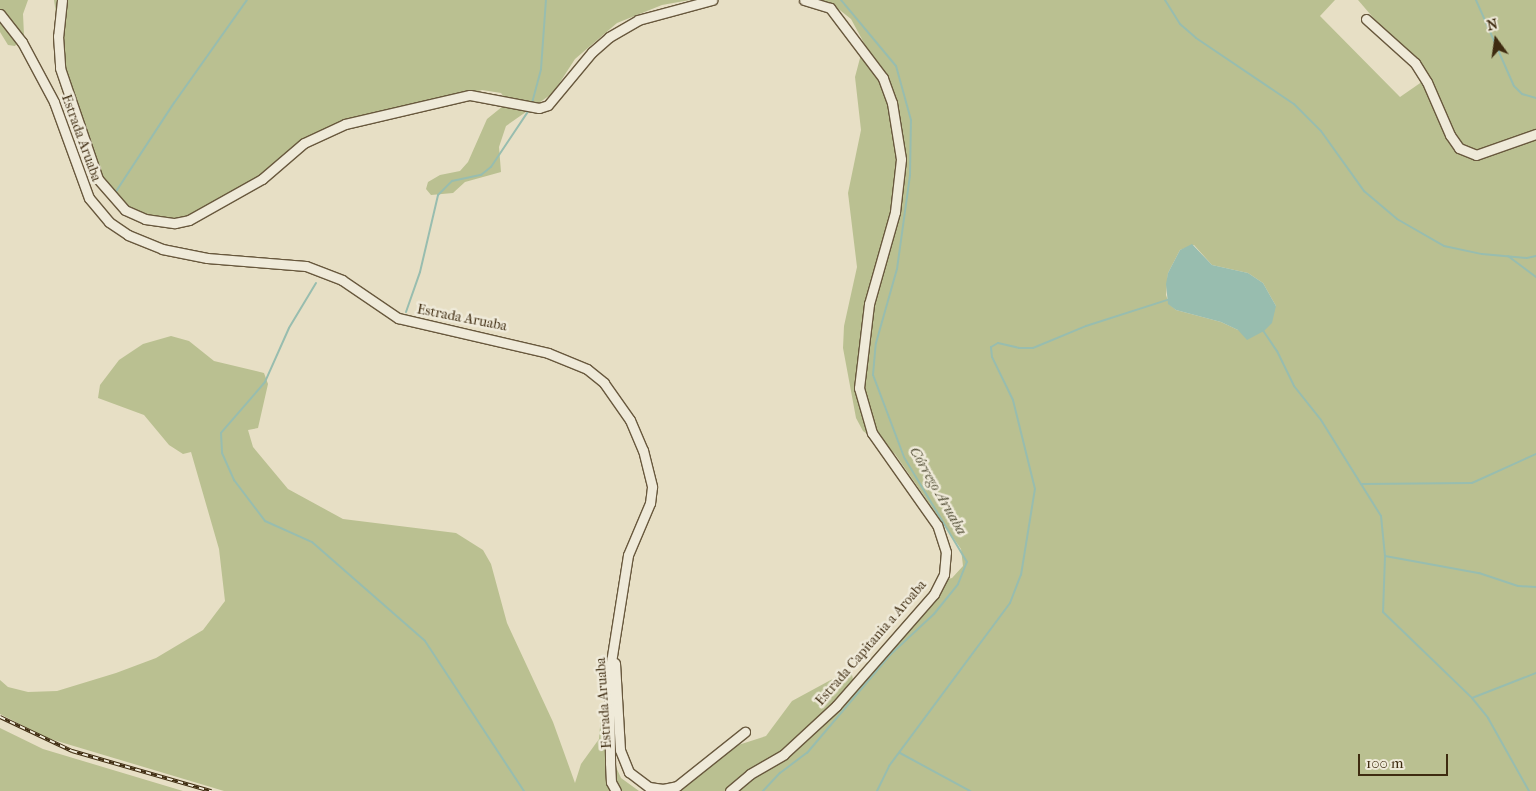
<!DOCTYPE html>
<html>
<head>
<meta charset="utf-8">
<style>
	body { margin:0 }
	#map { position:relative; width:1536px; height:791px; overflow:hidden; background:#e7dfc5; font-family:"IM FELL French Canon",serif }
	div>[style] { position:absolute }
	.green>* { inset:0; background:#bac091 }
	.water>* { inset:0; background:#98bdaf }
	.stream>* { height:2px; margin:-1px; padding:0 1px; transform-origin:1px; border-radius:1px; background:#98bdaf }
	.roads { filter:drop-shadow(1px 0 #68583d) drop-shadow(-1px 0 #68583d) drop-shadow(0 1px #68583d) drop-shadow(0 -1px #68583d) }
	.minor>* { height:9px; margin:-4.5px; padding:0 4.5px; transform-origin:4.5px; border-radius:4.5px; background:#efead9 }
	.rail>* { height:4px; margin-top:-2px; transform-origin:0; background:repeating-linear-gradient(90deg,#efead9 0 5.5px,#3e2b10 0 11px); box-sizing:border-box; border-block:1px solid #3e2b10 }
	span { translate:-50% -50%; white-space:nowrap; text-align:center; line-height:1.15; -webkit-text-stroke:5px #efead9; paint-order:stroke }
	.street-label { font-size:14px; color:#3e2b10 }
	.water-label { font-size:15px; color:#545038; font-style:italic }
	.north { position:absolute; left:1471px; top:15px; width:50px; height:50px; -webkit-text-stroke:4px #efead9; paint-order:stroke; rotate:346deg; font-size:14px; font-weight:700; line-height:20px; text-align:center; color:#3e2b10 }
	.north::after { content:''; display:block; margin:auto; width:18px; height:22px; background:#3e2b10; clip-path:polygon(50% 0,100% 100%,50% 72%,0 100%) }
	.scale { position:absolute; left:1358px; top:754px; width:90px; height:22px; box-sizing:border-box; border:2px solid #3e2b10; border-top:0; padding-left:6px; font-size:15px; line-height:18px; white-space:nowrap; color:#3e2b10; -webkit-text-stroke:4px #efead9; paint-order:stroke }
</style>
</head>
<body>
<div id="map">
	<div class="green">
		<i style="clip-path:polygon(0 0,28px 0,23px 14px,24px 35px,15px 46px,8px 45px,0 32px)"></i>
		<i style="clip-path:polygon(54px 0,690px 0,662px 5px,617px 23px,575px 59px,553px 93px,506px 126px,499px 147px,501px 172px,465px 182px,453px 193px,431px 195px,426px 189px,428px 182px,440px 175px,460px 171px,468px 162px,487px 119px,508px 102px,501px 93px,482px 90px,470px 93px,317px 134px,247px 188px,188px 218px,147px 221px,110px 199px,68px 96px)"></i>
		<i style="clip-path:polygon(evenodd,801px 0,1335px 0,1320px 16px,1400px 97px,1426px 79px,1358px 0,1536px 0,1536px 791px,673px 791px,732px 747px,766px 736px,792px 701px,851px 669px,853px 680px,903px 632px,944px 580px,952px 578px,963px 566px,961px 549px,895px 454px,863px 431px,856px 418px,843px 348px,844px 326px,857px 267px,848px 193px,861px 130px,855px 77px,864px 43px,851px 19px,836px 7px,801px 0,1194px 245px,1212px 265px,1248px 273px,1263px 283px,1276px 306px,1238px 330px,1221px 322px,1176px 310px,1169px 304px,1166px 295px,1168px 273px,1180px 250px,1194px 245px)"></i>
		<i style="clip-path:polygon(171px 336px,189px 341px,214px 361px,264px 373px,268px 384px,258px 428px,248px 430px,253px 447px,288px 489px,343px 519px,456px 533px,483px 550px,491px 564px,507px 623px,553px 722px,575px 783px,581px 764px,599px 739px,601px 714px,607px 715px,616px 767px,621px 778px,639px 791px,224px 791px,47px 738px,0 714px,0 680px,8px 687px,28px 692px,57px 691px,116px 673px,156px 658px,203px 630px,225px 601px,219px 549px,191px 452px,183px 454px,169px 445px,144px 415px,98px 398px,100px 385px,119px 360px,143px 344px)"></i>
		<i style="clip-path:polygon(0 728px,43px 749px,183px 791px,0 791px)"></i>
	</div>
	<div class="water">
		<i style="clip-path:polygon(1192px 244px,1212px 265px,1248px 273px,1263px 283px,1276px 306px,1272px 323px,1264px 331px,1247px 340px,1238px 330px,1221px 322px,1176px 310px,1168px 304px,1166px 284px,1168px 273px,1180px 250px)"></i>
	</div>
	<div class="stream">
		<i style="left:1165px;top:0;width:28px;rotate:58deg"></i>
		<i style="left:1180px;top:24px;width:21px;rotate:41deg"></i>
		<i style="left:1196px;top:38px;width:118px;rotate:34deg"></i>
		<i style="left:1294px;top:104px;width:38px;rotate:45deg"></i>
		<i style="left:1321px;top:131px;width:74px;rotate:54.4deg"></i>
		<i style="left:1364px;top:191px;width:43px;rotate:40.3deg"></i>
		<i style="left:1397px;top:219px;width:54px;rotate:29.9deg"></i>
		<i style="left:1444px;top:246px;width:39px;rotate:12deg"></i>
		<i style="left:1482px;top:254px;width:45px;rotate:5.1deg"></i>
		<i style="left:1527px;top:258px;width:9px;rotate:-13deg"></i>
		<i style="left:1476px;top:0;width:94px;rotate:66.2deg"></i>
		<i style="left:1514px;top:86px;width:11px;rotate:45deg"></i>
		<i style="left:1522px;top:94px;width:15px;rotate:16deg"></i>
		<i style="left:532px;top:103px;width:35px;rotate:-75deg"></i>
		<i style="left:541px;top:69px;width:69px;rotate:-85.9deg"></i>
		<i style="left:115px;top:193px;width:108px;rotate:-56.8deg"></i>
		<i style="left:174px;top:103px;width:126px;rotate:-54.7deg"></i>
		<i style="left:1508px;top:256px;width:35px;rotate:37deg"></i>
		<i style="left:316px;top:283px;width:52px;rotate:121deg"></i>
		<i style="left:289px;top:328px;width:59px;rotate:114deg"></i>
		<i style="left:265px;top:382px;width:67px;rotate:130.8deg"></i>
		<i style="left:221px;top:433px;width:20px;rotate:87deg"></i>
		<i style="left:222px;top:453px;width:30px;rotate:66deg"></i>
		<i style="left:234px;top:480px;width:51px;rotate:52.9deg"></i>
		<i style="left:265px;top:521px;width:51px;rotate:24.1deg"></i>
		<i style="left:312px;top:542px;width:150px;rotate:41.2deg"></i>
		<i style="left:425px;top:641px;width:180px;rotate:56.6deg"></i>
		<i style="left:406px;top:312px;width:42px;rotate:-70.7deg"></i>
		<i style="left:420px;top:272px;width:79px;rotate:-76.8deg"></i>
		<i style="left:438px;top:195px;width:20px;rotate:-45deg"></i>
		<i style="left:452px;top:181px;width:30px;rotate:-12deg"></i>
		<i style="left:481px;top:175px;width:13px;rotate:-39deg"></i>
		<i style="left:491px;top:167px;width:69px;rotate:-56.3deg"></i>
		<i style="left:1262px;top:329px;width:27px;rotate:56deg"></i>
		<i style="left:1277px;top:351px;width:39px;rotate:64deg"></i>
		<i style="left:1294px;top:386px;width:43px;rotate:51.5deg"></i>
		<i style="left:1321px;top:420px;width:113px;rotate:58deg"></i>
		<i style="left:1381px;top:516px;width:40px;rotate:84.3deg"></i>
		<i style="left:1385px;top:556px;width:56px;rotate:92deg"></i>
		<i style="left:1383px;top:612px;width:124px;rotate:44deg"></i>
		<i style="left:1472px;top:698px;width:26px;rotate:51deg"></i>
		<i style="left:1488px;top:718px;width:84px;rotate:60.7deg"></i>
		<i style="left:1361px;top:484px;width:111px;rotate:-0.5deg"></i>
		<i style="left:1472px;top:483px;width:70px;rotate:-24.4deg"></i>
		<i style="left:1385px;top:556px;width:96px;rotate:10.3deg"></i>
		<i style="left:1479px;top:573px;width:41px;rotate:18.4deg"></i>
		<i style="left:1518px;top:586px;width:18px;rotate:3deg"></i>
		<i style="left:1472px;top:698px;width:69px;rotate:-21.3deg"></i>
		<i style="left:900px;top:753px;width:80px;rotate:28.5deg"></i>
		<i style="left:763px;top:791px;width:25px;rotate:-47deg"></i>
		<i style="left:780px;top:773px;width:34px;rotate:-37deg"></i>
		<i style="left:807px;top:753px;width:130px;rotate:-49.7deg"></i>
		<i style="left:891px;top:654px;width:59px;rotate:-42.9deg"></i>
		<i style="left:934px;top:614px;width:38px;rotate:-51deg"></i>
		<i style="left:958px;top:584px;width:24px;rotate:-68deg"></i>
		<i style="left:967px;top:562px;width:122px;rotate:-121deg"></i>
		<i style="left:904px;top:457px;width:88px;rotate:-110.7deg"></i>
		<i style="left:873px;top:375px;width:32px;rotate:-85deg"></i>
		<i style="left:876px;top:343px;width:77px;rotate:-74.2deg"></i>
		<i style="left:897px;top:269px;width:95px;rotate:-82.1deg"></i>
		<i style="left:910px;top:175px;width:55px;rotate:-89deg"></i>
		<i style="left:911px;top:120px;width:56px;rotate:-105.5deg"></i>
		<i style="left:896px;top:66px;width:86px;rotate:-129.8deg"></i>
		<i style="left:877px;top:791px;width:28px;rotate:-64deg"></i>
		<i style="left:889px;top:766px;width:203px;rotate:-53.4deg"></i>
		<i style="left:1010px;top:603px;width:30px;rotate:-69deg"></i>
		<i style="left:1021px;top:575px;width:87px;rotate:-80.8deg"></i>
		<i style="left:1035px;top:489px;width:92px;rotate:-103.9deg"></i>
		<i style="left:1013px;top:400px;width:48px;rotate:-116deg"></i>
		<i style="left:992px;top:357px;width:10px;rotate:-96deg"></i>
		<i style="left:991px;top:347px;width:8px;rotate:-30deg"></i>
		<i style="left:998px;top:343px;width:22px;rotate:13deg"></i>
		<i style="left:1019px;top:348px;width:14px"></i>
		<i style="left:1033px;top:348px;width:57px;rotate:-22.5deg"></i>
		<i style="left:1086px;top:326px;width:88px;rotate:-17.8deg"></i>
	</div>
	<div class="roads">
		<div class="minor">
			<i style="left:62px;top:0;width:36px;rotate:96deg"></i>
			<i style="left:58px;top:36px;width:32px;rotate:86deg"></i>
			<i style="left:60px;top:68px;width:117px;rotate:71.1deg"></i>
			<i style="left:98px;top:179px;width:41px;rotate:48.9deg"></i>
			<i style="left:125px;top:210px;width:22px;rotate:24deg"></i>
			<i style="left:145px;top:219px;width:30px;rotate:8deg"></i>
			<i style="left:175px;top:223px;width:14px;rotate:-12deg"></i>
			<i style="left:189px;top:220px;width:84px;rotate:-29.3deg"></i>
			<i style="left:262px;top:179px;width:55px;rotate:-40.6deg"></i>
			<i style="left:304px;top:143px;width:45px;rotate:-24.9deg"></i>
			<i style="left:345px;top:124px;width:128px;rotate:-13.1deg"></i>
			<i style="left:470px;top:95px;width:70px;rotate:10.7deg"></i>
			<i style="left:539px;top:108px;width:9px;rotate:-18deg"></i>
			<i style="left:548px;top:105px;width:69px;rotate:-50.3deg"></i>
			<i style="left:592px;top:52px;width:23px;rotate:-41deg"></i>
			<i style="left:609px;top:37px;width:34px;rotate:-30deg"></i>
			<i style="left:638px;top:20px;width:77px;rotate:-15.1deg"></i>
			<i style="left:0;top:14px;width:36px;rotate:52deg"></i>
			<i style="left:22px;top:42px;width:68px;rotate:61.9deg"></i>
			<i style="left:54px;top:102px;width:102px;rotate:70deg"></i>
			<i style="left:89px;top:198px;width:31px;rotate:50deg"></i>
			<i style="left:109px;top:222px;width:23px;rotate:34deg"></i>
			<i style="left:128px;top:235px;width:37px;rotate:22deg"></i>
			<i style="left:162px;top:249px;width:46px;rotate:11.3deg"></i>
			<i style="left:207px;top:258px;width:99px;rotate:4.6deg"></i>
			<i style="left:306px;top:266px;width:39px;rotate:21deg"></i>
			<i style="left:342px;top:280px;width:68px;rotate:34.2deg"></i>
			<i style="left:398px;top:318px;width:154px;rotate:13.1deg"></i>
			<i style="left:548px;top:353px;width:42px;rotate:22.3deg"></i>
			<i style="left:587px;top:369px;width:22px;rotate:39deg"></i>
			<i style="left:604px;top:383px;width:45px;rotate:54.9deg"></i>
			<i style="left:630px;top:420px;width:33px;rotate:67deg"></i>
			<i style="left:643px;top:450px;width:38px;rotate:76deg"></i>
			<i style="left:652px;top:487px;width:16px;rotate:97deg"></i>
			<i style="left:650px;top:503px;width:56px;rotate:112.9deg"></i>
			<i style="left:628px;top:555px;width:121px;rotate:99deg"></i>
			<i style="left:609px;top:675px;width:88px;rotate:89.3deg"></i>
			<i style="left:610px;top:763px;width:19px;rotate:87deg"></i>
			<i style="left:611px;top:782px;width:10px;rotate:61deg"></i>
			<i style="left:1366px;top:19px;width:66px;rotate:41.9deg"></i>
			<i style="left:1415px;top:63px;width:22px;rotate:58deg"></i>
			<i style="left:1427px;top:82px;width:58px;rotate:66.5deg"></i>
			<i style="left:1450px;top:135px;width:16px;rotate:55deg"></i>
			<i style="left:1459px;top:148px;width:18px;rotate:22deg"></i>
			<i style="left:1476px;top:155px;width:64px;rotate:-19.3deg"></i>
			<i style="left:615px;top:663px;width:87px;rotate:86.7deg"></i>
			<i style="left:620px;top:750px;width:24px;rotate:68deg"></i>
			<i style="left:629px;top:772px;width:25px;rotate:37deg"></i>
			<i style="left:649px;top:787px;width:14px;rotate:8deg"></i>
			<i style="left:663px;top:789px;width:14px;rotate:-12deg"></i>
			<i style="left:677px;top:786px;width:87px;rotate:-38.5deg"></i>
			<i style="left:730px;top:791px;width:26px;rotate:-40deg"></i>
			<i style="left:750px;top:774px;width:39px;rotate:-30deg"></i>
			<i style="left:784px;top:754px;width:71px;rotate:-42.7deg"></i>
			<i style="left:836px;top:706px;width:149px;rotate:-48.8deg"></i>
			<i style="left:934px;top:594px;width:22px;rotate:-63deg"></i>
			<i style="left:944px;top:574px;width:22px;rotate:-85deg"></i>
			<i style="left:946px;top:552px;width:28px;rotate:-108deg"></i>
			<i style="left:937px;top:525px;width:113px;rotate:-125.2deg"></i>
			<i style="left:872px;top:433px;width:47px;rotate:-106.1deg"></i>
			<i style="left:859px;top:388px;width:85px;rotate:-83.2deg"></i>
			<i style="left:869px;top:304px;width:96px;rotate:-74.2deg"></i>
			<i style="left:895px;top:212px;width:53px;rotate:-83.5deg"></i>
			<i style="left:901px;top:159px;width:57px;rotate:-99.1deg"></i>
			<i style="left:892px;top:103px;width:27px;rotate:-110deg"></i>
			<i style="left:883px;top:78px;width:88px;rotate:-127.1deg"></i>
			<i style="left:830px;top:8px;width:27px;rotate:-163deg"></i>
		</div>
	</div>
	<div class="rail">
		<i style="left:0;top:717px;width:80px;rotate:25.3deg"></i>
		<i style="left:72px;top:751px;width:145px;rotate:16.1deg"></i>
	</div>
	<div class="street-label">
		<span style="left:81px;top:138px;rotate:70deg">Estrada Aruaba</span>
		<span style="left:462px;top:318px;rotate:11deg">Estrada Aruaba</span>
		<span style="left:871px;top:643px;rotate:-49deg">Estrada Capitania a Aroaba</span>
		<span style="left:604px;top:703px;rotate:-94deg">Estrada Aruaba</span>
	</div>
	<div class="water-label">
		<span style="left:938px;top:491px;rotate:60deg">Córrego Aruaba</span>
	</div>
	<div class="north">N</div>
	<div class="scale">100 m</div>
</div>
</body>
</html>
